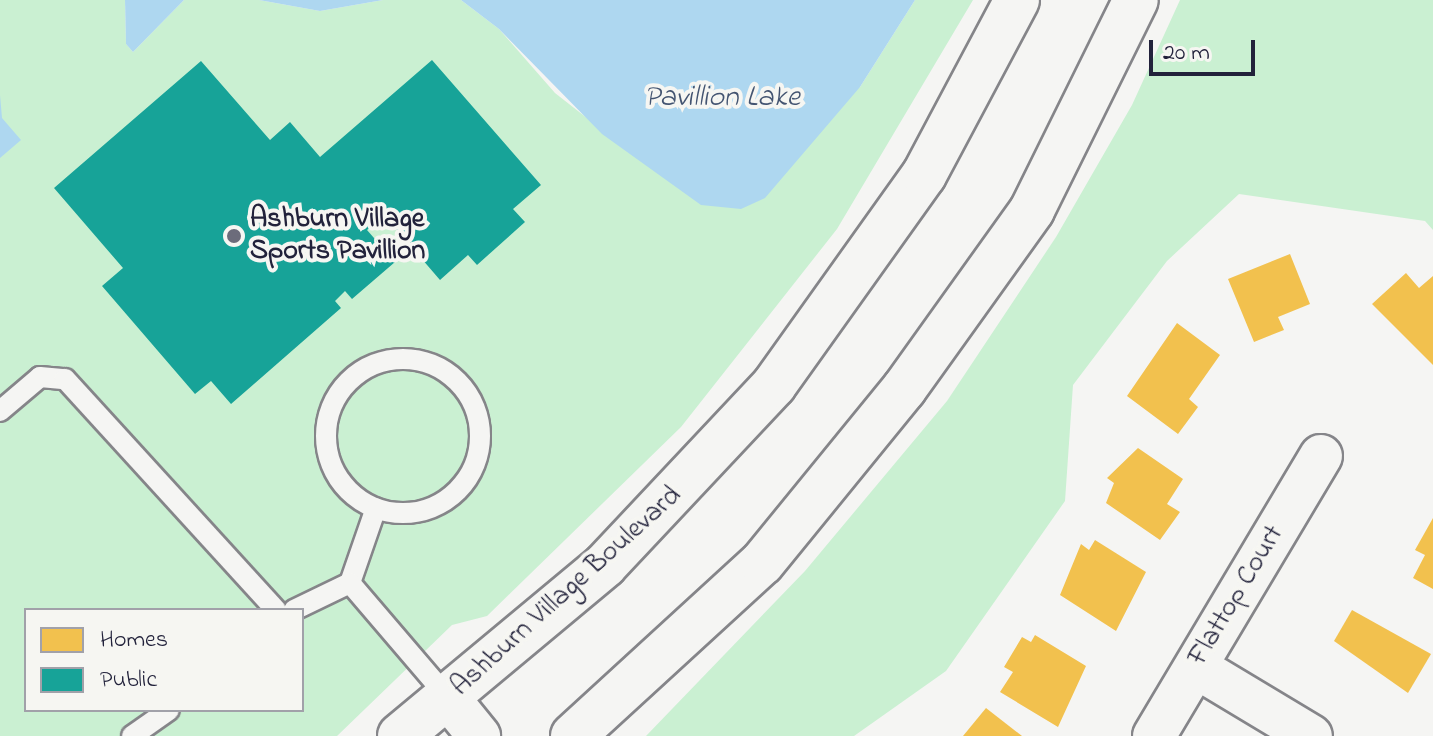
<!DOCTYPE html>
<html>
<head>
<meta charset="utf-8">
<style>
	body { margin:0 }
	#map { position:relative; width:1433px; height:736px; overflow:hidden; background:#f5f5f3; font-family:"Indie Flower",sans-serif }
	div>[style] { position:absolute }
	.green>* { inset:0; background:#caf0d2 }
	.water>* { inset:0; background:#aed7f0 }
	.homes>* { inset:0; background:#f2c14e }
	.public>* { inset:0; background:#17a398 }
	.roads { filter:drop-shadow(2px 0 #858589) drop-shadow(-2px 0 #858589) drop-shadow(0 2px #858589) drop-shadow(0 -2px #858589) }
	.lane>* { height:20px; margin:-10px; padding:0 10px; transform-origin:10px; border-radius:10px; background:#f5f5f3 }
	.lane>.ring { margin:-10px; padding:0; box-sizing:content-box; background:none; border:20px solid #f5f5f3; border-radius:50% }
	.street>* { height:42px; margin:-21px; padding:0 21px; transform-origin:21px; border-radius:21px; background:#f5f5f3 }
	.secondary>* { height:44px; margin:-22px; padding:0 22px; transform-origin:22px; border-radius:22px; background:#f5f5f3 }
	.dots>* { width:22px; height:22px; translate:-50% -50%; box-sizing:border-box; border:4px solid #f6f6f2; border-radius:50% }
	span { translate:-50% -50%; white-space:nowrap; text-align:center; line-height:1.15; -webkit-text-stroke:8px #f6f6f2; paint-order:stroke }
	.poi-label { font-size:28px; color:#22223b; font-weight:700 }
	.left { translate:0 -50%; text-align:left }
	.street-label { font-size:28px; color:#22223b }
	.water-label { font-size:30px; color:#435471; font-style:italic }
	.legend { position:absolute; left:24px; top:608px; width:280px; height:104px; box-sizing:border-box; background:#f6f6f2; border:2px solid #a1a1a9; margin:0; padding:10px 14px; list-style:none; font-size:24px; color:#22223b }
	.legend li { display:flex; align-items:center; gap:16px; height:40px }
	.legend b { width:40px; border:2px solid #a1a1a9 }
	.scale { position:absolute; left:1149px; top:40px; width:106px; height:36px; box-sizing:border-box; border:4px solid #22223b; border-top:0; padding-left:10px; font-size:24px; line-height:28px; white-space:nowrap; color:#22223b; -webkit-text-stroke:6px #f6f6f2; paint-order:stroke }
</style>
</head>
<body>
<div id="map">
	<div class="green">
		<i style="clip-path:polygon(evenodd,0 0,125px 0,126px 44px,133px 52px,184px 0,259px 0,320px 11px,383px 0,461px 0,499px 29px,555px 93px,643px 162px,860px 87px,915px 0,973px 0,837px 229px,681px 427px,487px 616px,452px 625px,337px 736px,0 736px,0 0,26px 610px,302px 610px,302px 710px,26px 710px,26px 610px)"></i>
		<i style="clip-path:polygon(1180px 0,1433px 0,1433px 230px,1425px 221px,1239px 194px,1167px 261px,1073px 385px,1065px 501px,946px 671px,854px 736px,646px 736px,805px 571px,947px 401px,1056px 237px,1132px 105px)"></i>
	</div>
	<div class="water">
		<i style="clip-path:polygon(125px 0,184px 0,133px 52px,126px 44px)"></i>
		<i style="clip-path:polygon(259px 0,383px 0,320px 11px)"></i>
		<i style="clip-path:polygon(461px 0,915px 0,860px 87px,765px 198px,741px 209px,701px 205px,602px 134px,499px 29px)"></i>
		<i style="clip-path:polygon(0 95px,2px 118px,21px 140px,0 158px)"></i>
	</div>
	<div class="homes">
		<i style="clip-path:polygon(1290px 254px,1310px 304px,1278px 317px,1284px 330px,1254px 342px,1228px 279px)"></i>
		<i style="clip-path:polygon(1406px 273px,1419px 288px,1433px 276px,1433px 365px,1372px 304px)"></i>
		<i style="clip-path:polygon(1177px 323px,1220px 355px,1189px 399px,1198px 407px,1178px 434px,1127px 396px)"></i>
		<i style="clip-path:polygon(1138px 448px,1183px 479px,1167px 504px,1180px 512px,1160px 540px,1106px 503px,1114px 483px,1107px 478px)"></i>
		<i style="clip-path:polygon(1433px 518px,1433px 589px,1413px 578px,1425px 555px,1415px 550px)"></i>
		<i style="clip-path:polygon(1095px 540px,1146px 572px,1116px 631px,1060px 595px,1081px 544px,1089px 550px)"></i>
		<i style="clip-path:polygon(1352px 610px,1431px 654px,1408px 693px,1334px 641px)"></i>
		<i style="clip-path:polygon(1035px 635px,1086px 666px,1058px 727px,1000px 692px,1013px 672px,1004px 667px,1022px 637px,1031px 642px)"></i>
		<i style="clip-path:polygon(986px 708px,1022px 736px,963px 736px)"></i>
	</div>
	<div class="public">
		<i style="clip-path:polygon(432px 60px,541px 185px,513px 209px,525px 222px,477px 265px,468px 255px,440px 280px,384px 215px,367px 230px,395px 262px,352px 299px,345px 291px,335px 301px,341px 308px,231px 404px,211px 381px,195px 394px,102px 286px,123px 268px,54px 188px,201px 61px,270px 140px,290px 122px,320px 157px)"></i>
	</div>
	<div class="roads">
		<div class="lane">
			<i class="ring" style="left:326px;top:359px;width:134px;height:134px"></i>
			<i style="left:0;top:411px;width:52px;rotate:-40.4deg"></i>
			<i style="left:40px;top:377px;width:25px;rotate:5deg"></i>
			<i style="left:65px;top:379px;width:313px;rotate:47.6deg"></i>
			<i style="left:350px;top:583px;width:79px;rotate:-70.9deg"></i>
			<i style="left:294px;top:610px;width:62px;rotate:-25.7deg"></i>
			<i style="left:350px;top:583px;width:153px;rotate:49.5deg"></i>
			<i style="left:132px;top:736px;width:45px;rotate:-35.1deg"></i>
		</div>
		<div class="street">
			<i style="left:1196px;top:667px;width:134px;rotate:31deg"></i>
			<i style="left:449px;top:699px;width:48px;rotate:51deg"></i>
			<i style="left:1154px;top:736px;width:326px;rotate:-59.2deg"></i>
		</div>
		<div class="secondary">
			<i style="left:400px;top:736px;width:267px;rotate:-39.8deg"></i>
			<i style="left:605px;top:565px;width:247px;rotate:-46.8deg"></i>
			<i style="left:774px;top:385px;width:258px;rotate:-54.5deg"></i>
			<i style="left:924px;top:175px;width:198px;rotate:-62deg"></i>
			<i style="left:573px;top:736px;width:256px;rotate:-42.5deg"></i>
			<i style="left:762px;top:563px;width:225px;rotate:-50.8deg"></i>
			<i style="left:904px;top:389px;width:220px;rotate:-54.4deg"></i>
			<i style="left:1032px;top:210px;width:234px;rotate:-63.7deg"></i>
		</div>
	</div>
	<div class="dots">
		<i style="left:234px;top:236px;background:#6c6c7b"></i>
	</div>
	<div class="poi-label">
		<span class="left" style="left:250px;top:236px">Ashburn Village<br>Sports Pavillion</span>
	</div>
	<div class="street-label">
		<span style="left:567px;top:592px;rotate:-42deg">Ashburn Village Boulevard</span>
		<span style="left:1237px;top:596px;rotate:-59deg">Flattop Court</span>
	</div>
	<div class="water-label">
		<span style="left:722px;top:98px">Pavillion Lake</span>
	</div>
	<ul class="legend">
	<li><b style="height:22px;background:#f2c14e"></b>Homes</li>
	<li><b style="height:22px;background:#17a398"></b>Public</li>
	</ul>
	<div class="scale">20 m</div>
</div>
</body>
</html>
